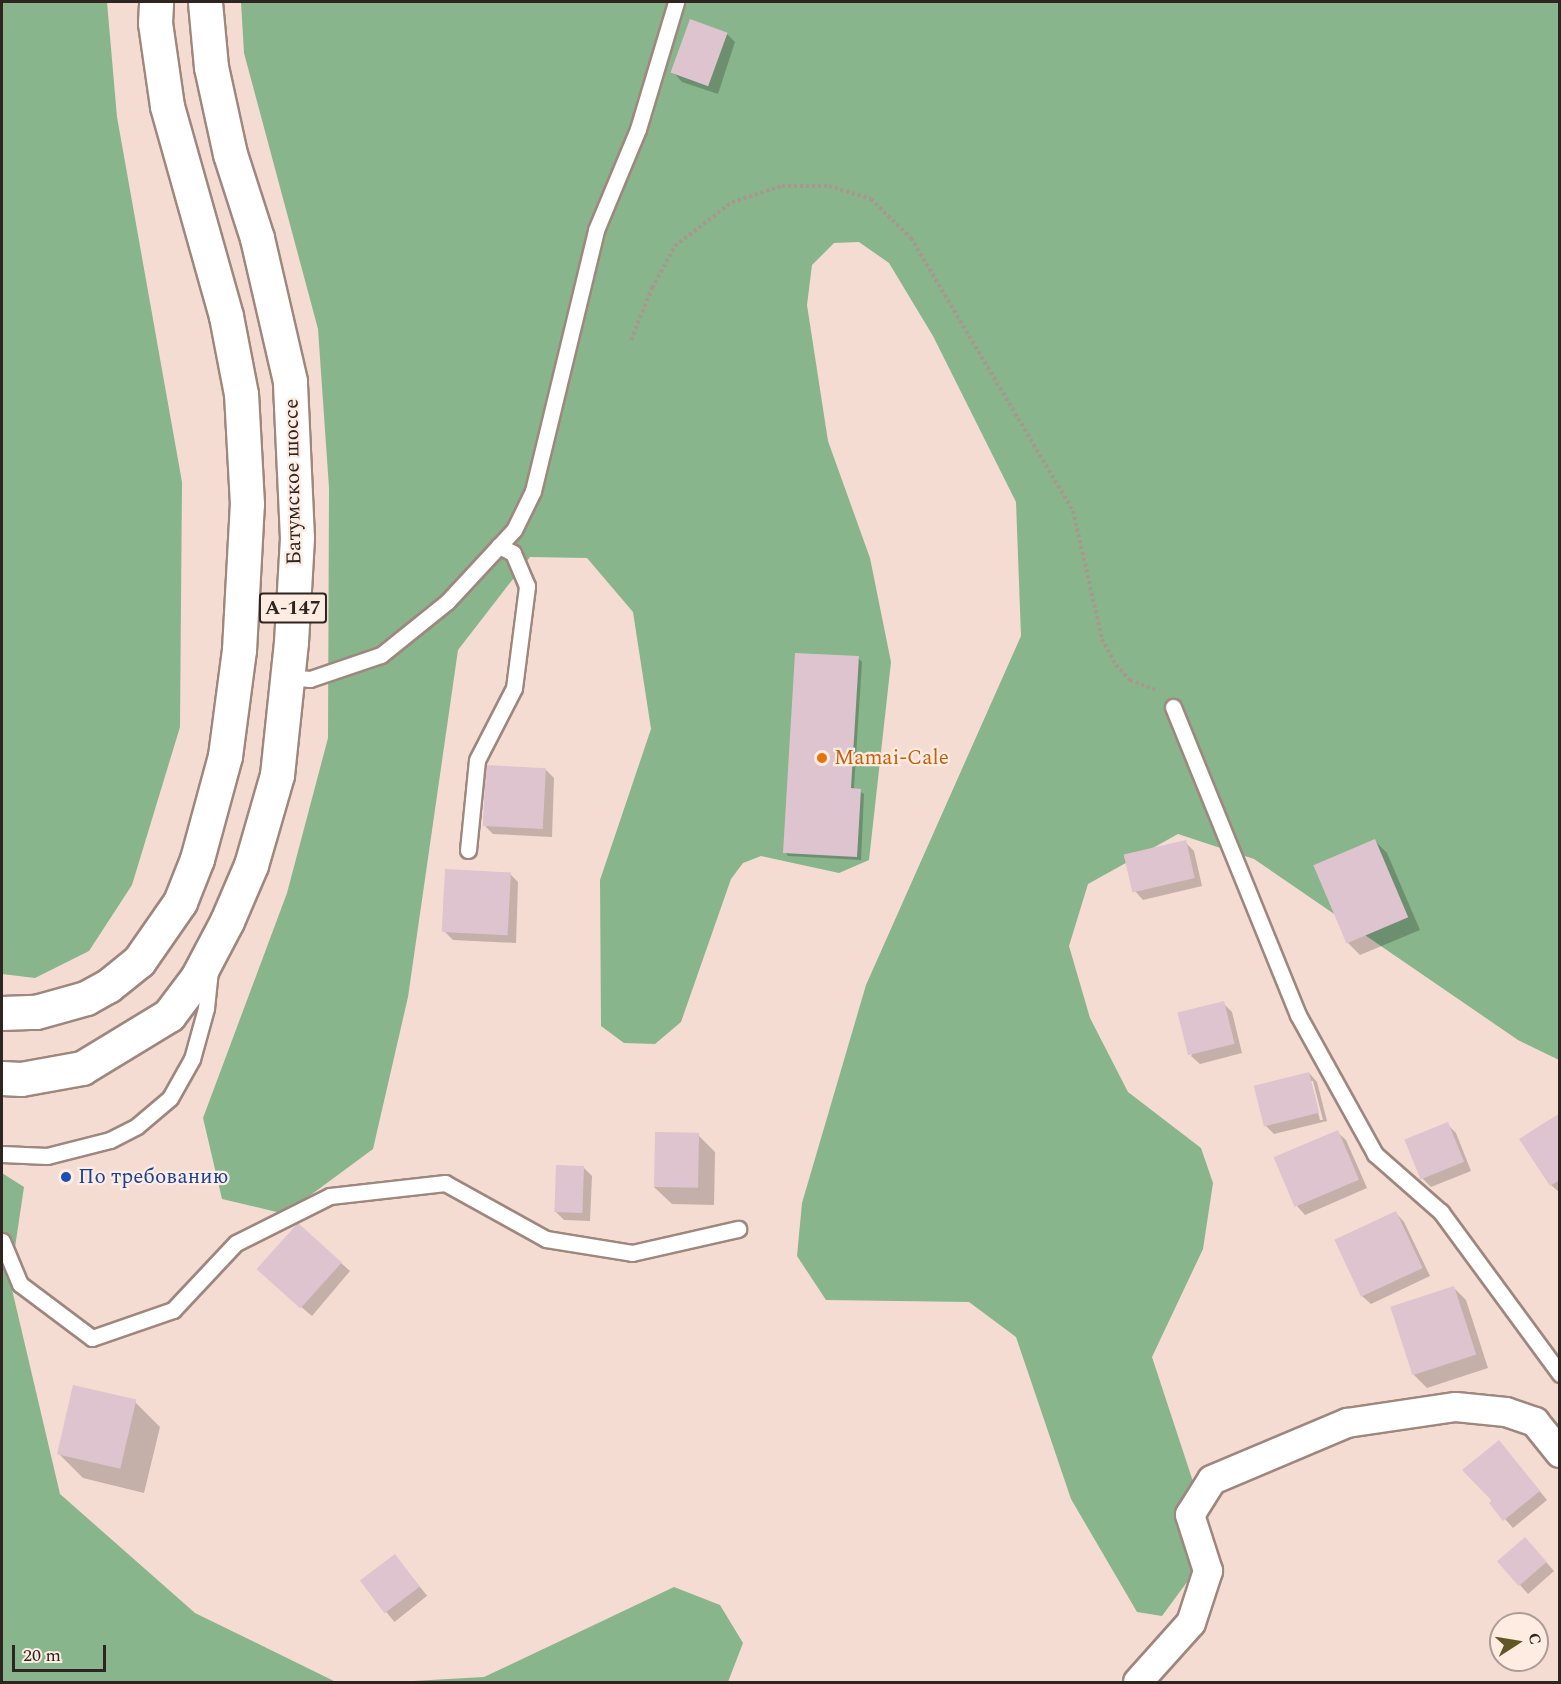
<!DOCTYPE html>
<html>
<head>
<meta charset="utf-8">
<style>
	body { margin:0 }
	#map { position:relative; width:1561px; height:1684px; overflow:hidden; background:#f5dcd2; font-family:Spectral,serif }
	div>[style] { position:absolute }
	.forest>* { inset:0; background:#88b58b }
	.shadow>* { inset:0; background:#0003; transform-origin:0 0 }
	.building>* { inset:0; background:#ddc4ce; transform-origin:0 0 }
	.path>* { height:4px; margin-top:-2px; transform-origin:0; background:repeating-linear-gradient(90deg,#a9968e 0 3px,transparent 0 6px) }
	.roads { filter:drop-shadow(2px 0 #9e877e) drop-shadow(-2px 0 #9e877e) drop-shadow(0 2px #9e877e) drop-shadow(0 -2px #9e877e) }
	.service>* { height:15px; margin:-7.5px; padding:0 7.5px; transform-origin:7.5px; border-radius:7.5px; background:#fff }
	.minor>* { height:28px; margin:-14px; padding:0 14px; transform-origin:14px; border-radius:14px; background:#fff }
	.trunk>* { height:33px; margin:-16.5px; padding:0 16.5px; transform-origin:16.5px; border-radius:16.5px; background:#fff }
	.dots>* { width:16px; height:16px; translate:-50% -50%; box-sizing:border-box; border:3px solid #feebe2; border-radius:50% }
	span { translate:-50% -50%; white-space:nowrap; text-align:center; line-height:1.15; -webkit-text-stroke:4.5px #feebe2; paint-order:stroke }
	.shield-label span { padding:2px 4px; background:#feebe2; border:2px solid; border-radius:4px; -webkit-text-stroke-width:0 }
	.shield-label { font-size:20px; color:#2e2521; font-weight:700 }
	.street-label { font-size:21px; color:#2e2521 }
	.food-label { font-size:21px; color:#c56008 }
	.left { translate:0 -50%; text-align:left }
	.transit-label { font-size:21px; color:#164399 }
	.frame { position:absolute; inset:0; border:3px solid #2e2521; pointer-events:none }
	.north { position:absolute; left:1489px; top:1612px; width:60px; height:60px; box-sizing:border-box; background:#feebe2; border:2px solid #ab9c95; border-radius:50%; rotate:78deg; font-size:16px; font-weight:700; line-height:24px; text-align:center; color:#2e2521 }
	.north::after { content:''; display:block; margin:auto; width:21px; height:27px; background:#605723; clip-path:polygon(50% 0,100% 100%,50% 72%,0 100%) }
	.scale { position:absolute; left:12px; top:1645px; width:94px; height:27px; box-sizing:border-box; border:3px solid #2e2521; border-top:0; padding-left:8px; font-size:18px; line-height:21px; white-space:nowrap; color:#2e2521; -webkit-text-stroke:4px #feebe2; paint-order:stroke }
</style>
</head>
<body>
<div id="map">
	<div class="forest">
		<i style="clip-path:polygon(2px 2px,107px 2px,117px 117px,182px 482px,180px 727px,132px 885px,89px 951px,35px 978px,2px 974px)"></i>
		<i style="clip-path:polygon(241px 2px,1559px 2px,1559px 1060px,1518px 1040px,1254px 859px,1178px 834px,1088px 884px,1069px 946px,1090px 1018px,1128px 1092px,1201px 1148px,1213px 1183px,1203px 1249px,1152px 1357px,1206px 1521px,1190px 1578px,1162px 1616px,1137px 1612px,1071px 1499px,1016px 1337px,969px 1302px,826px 1300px,797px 1256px,802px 1203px,866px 985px,1021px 636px,1016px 502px,933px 336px,889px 263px,859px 242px,834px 243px,812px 265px,807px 305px,828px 441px,870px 558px,891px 662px,869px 860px,839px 873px,761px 856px,743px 863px,731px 879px,681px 1022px,655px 1044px,624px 1043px,601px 1026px,600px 880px,651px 729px,633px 612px,587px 558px,530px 557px,458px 650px,408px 997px,373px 1149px,285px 1214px,222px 1199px,203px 1118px,287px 893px,328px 738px,329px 488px,318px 329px,244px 53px)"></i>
		<i style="clip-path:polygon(2px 1173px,24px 1187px,10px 1281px,60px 1494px,195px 1613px,336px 1682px,2px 1682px)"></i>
		<i style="clip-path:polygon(674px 1587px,720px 1605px,743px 1643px,728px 1682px,395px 1682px,484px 1677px)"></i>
	</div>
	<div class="shadow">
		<i style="clip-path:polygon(727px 34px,735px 42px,718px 94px,682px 82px,674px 73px)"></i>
		<i style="clip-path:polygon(858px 658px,862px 662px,854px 788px,864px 794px,861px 860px,788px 856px,785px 852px)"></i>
		<i style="clip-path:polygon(545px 769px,554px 778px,552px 837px,493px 834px,485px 826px)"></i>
		<i style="clip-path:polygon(1374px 840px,1387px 853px,1420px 930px,1360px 955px,1347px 942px)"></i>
		<i style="clip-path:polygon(1185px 842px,1194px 851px,1202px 886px,1143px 900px,1135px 891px)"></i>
		<i style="clip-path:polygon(510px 874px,518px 882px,516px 943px,453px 940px,444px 931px)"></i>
		<i style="clip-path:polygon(1223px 1003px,1232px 1012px,1242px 1053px,1200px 1064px,1191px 1056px)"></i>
		<i style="clip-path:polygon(evenodd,1309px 1073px,1317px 1082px,1327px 1121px,1274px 1134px,1266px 1126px,1309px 1073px,1310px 1081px,1313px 1081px,1323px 1120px,1320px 1120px,1310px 1081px)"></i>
		<i style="clip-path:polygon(1560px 1114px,1560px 1193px,1551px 1185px)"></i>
		<i style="clip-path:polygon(1447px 1124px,1456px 1133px,1471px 1171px,1431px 1187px,1423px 1179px)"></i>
		<i style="clip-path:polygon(1337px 1132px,1346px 1140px,1367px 1188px,1305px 1215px,1297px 1206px)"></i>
		<i style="clip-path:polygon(698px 1135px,715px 1152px,714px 1205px,672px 1204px,654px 1187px)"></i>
		<i style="clip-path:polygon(584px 1168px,592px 1176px,590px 1221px,564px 1220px,555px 1211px)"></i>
		<i style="clip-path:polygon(1396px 1213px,1404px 1222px,1430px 1276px,1371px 1304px,1362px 1296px)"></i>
		<i style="clip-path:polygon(341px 1263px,350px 1271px,312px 1316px,268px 1279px)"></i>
		<i style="clip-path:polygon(1453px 1287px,1466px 1300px,1488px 1368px,1427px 1388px,1414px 1375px)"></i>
		<i style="clip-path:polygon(135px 1402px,160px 1427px,144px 1493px,83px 1478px,58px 1453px)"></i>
		<i style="clip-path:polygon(1499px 1442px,1547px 1500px,1513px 1528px,1491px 1503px)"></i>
		<i style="clip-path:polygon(1533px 1547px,1554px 1571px,1528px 1594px,1520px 1585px)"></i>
		<i style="left:395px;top:1556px;width:51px;height:42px;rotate:51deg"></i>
	</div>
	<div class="building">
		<i style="left:690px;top:19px;width:40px;height:57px;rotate:20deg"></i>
		<i style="clip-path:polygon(795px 653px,859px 656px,851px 788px,861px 789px,857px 857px,783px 853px)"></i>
		<i style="left:486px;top:765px;width:60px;height:61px;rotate:3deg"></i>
		<i style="left:1375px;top:839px;width:85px;height:67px;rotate:67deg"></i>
		<i style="left:1186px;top:840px;width:39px;height:64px;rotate:77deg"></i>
		<i style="left:445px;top:869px;width:66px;height:63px;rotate:3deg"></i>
		<i style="left:1224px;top:1001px;width:44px;height:48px;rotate:76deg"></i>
		<i style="left:1309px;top:1072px;width:42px;height:57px;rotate:76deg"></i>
		<i style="clip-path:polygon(1560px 1113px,1560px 1180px,1550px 1186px,1519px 1139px)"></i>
		<i style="left:1448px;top:1122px;width:43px;height:47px;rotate:68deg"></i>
		<i style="left:1338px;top:1130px;width:54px;height:70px;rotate:67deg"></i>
		<i style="left:655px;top:1132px;width:44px;height:55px;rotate:1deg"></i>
		<i style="left:556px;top:1165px;width:28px;height:47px;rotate:2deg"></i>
		<i style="left:1396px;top:1211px;width:63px;height:68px;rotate:65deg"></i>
		<i style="left:298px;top:1223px;width:59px;height:62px;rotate:42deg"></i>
		<i style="left:1454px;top:1286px;width:72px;height:67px;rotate:72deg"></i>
		<i style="left:73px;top:1385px;width:65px;height:71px;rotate:13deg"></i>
		<i style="clip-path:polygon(1499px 1440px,1540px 1491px,1503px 1521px,1489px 1503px,1492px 1501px,1462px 1470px)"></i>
		<i style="left:1525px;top:1537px;width:33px;height:37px;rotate:49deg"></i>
		<i style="left:395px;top:1554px;width:41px;height:44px;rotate:53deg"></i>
	</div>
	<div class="path">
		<i style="left:631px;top:340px;width:56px;rotate:-68deg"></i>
		<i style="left:652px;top:288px;width:48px;rotate:-61.3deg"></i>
		<i style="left:675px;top:246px;width:72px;rotate:-37.7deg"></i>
		<i style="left:732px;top:202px;width:52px;rotate:-17.7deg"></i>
		<i style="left:782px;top:186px;width:47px"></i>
		<i style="left:829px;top:186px;width:44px;rotate:17.2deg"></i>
		<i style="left:871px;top:199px;width:56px;rotate:44.3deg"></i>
		<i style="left:911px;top:238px;width:317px;rotate:59.3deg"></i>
		<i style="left:1073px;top:511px;width:131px;rotate:77.2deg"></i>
		<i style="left:1102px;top:639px;width:30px;rotate:62deg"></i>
		<i style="left:1116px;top:665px;width:21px;rotate:47deg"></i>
		<i style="left:1130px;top:680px;width:30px;rotate:21deg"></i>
	</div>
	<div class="roads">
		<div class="service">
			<i style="left:288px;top:677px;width:22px;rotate:5deg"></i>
			<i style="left:310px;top:679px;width:75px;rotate:-18.7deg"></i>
			<i style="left:381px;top:655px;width:85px;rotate:-38.8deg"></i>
			<i style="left:447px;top:602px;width:98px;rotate:-47.1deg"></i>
			<i style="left:514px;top:530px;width:43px;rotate:-64deg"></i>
			<i style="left:533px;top:491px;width:268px;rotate:-76.4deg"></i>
			<i style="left:596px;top:230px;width:109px;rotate:-67.4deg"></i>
			<i style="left:638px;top:129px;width:133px;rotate:-73.3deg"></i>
			<i style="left:1173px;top:707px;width:332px;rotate:67.9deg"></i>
			<i style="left:1298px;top:1015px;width:159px;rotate:61deg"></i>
			<i style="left:1375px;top:1154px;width:88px;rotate:41.3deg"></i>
			<i style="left:1441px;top:1212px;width:201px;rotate:53.7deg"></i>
			<i style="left:468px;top:850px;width:90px;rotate:-84.3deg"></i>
			<i style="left:477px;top:760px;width:81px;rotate:-62.8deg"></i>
			<i style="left:514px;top:688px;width:103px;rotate:-82.7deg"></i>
			<i style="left:527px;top:586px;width:36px;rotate:-113deg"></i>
			<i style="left:513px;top:553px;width:16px;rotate:-153deg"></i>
			<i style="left:2px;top:1154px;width:45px;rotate:2.5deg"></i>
			<i style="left:47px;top:1156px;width:65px;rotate:-14.3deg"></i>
			<i style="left:110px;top:1140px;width:30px;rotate:-27deg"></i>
			<i style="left:137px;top:1126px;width:43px;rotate:-40.3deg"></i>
			<i style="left:170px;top:1098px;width:45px;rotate:-60.6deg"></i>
			<i style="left:192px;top:1059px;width:53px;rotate:-74.6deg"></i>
			<i style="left:206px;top:1008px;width:36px;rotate:-84deg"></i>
			<i style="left:2px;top:1241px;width:47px;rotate:67.3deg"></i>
			<i style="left:20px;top:1284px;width:90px;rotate:36.9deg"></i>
			<i style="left:92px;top:1338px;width:86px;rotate:-19.1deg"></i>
			<i style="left:173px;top:1310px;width:92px;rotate:-46.8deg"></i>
			<i style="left:236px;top:1243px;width:105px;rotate:-26.6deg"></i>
			<i style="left:330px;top:1196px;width:116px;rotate:-6.4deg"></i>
			<i style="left:445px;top:1183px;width:115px;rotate:29deg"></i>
			<i style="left:546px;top:1239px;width:87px;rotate:9.2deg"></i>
			<i style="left:632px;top:1253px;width:109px;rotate:-12.8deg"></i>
		</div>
		<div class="minor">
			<i style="left:1138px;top:1682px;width:79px;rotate:-48.1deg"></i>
			<i style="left:1191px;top:1623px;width:55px;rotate:-71.9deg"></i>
			<i style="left:1208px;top:1571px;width:59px;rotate:-107.8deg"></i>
			<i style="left:1190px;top:1515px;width:41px;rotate:-57.8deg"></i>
			<i style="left:1212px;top:1480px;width:147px;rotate:-22.9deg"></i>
			<i style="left:1347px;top:1423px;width:110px;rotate:-8.4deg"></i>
			<i style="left:1456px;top:1407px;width:50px;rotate:5.7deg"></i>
			<i style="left:1506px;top:1412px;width:31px;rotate:19deg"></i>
			<i style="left:1535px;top:1422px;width:40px;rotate:51deg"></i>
		</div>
		<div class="trunk">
			<i style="left:2px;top:1013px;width:34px;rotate:-2deg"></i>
			<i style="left:36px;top:1012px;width:52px;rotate:-15.6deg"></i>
			<i style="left:86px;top:998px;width:25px;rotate:-29deg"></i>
			<i style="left:108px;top:986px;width:40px;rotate:-39deg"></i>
			<i style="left:139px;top:961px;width:72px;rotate:-55.2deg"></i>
			<i style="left:180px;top:902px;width:46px;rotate:-68.4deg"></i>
			<i style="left:197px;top:859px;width:107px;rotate:-74.8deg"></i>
			<i style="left:225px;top:756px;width:107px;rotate:-82.5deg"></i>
			<i style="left:239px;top:650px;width:146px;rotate:-86.9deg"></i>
			<i style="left:247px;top:504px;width:110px;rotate:-93.1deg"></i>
			<i style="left:241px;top:394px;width:79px;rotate:-100.9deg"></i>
			<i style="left:226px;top:316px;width:218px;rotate:-105.7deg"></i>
			<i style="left:167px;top:106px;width:84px;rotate:-98.2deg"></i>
			<i style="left:155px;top:23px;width:21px;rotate:-87deg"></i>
			<i style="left:2px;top:1078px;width:19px;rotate:3deg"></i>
			<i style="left:21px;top:1079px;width:62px;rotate:-10.2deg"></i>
			<i style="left:82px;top:1068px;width:102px;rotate:-31.3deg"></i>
			<i style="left:169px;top:1015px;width:46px;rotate:-52.9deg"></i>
			<i style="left:197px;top:978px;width:64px;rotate:-62.2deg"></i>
			<i style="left:227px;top:921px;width:61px;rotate:-66.8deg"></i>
			<i style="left:251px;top:865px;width:94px;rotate:-73.9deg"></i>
			<i style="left:277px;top:775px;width:134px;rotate:-84deg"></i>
			<i style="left:291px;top:642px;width:104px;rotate:-86.7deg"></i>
			<i style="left:297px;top:538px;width:157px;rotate:-92.6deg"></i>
			<i style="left:290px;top:381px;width:147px;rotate:-103deg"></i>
			<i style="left:257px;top:238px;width:88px;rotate:-107.8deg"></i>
			<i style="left:230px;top:154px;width:89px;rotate:-102.3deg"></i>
			<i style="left:211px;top:67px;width:65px;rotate:-95.3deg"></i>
		</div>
	</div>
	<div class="dots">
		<i style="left:822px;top:758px;background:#e8710a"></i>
		<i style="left:66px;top:1177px;background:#1a4fb4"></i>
	</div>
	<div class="shield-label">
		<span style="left:293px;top:608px">А-147</span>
	</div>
	<div class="street-label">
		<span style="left:293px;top:482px;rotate:-91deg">Батумское шоссе</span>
	</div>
	<div class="food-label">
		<span class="left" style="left:834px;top:758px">Mamai-Cale</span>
	</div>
	<div class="transit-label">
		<span class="left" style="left:78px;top:1177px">По требованию</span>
	</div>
	<div class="frame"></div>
	<div class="north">С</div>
	<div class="scale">20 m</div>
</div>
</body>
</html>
